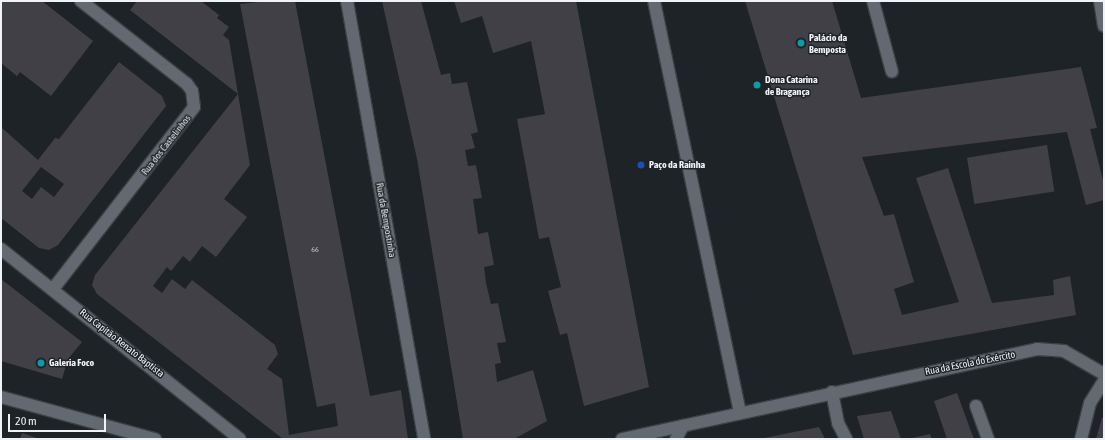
<!DOCTYPE html>
<html>
<head>
<meta charset="utf-8">
<style>
	body { margin:0 }
	#map { position:relative; width:1105px; height:440px; overflow:hidden; background:#1e2328; font-family:"Asap Condensed",sans-serif }
	div>[style] { position:absolute }
	.building>* { inset:0; background:#414047; transform-origin:0 0 }
	.roads { filter:drop-shadow(1px 0 #3b3f43) drop-shadow(-1px 0 #3b3f43) drop-shadow(0 1px #3b3f43) drop-shadow(0 -1px #3b3f43) }
	.lane>* { height:12px; margin:-6px; padding:0 6px; transform-origin:6px; border-radius:6px; background:#636970 }
	.street>* { height:12px; margin:-6px; padding:0 6px; transform-origin:6px; border-radius:6px; background:#636970 }
	.dots>* { width:11px; height:11px; translate:-50% -50%; box-sizing:border-box; border:2px solid #1e2328; border-radius:50% }
	span { translate:-50% -50%; white-space:nowrap; text-align:center; line-height:1.15; -webkit-text-stroke:3px #1e2328; paint-order:stroke }
	.number-label { font-size:8px; color:#c4c6ca }
	.number-label span { -webkit-text-stroke-width:0 }
	.poi-label { font-size:10px; color:#eff2f6; font-weight:700 }
	.left { translate:0 -50%; text-align:left }
	.street-label { font-size:10px; color:#eff2f6 }
	.frame { position:absolute; inset:0; border:2px solid #eff2f6; pointer-events:none }
	.scale { position:absolute; left:8px; top:414px; width:98px; height:18px; box-sizing:border-box; border:2px solid #eff2f6; border-top:0; padding-left:5px; font-size:12px; line-height:14px; white-space:nowrap; color:#eff2f6; -webkit-text-stroke:3px #1e2328; paint-order:stroke }
</style>
</head>
<body>
<div id="map">
	<div class="building">
		<i style="clip-path:polygon(1px 1px,42px 1px,93px 41px,51px 96px,20px 72px,17px 76px,1px 63px)"></i>
		<i style="clip-path:polygon(137px 1px,201px 1px,219px 15px,217px 18px,229px 27px,223px 35px,229px 40px,238px 94px,130px 10px)"></i>
		<i style="clip-path:polygon(267px 1px,295px 1px,370px 396px,401px 390px,408px 439px,283px 439px,97px 294px,92px 285px,95px 275px,238px 94px,250px 165px,224px 199px,247px 217px,216px 257px,202px 246px,190px 262px,183px 256px,171px 271px,167px 267px,153px 286px,162px 293px,172px 279px,185px 289px,192px 280px,275px 345px,278px 354px,267px 369px,282px 379px,289px 435px,338px 426px,335px 403px,317px 407px,240px 4px)"></i>
		<i style="clip-path:polygon(382px 1px,421px 1px,441px 75px,450px 73px,452px 84px,467px 82px,478px 132px,471px 134px,475px 148px,465px 150px,468px 166px,476px 165px,482px 198px,473px 199px,478px 234px,488px 232px,494px 265px,484px 267px,486px 283px,491px 304px,498px 303px,506px 342px,497px 343px,501px 363px,495px 364px,497px 382px,533px 370px,547px 421px,514px 439px,463px 439px,417px 159px)"></i>
		<i style="clip-path:polygon(454px 1px,576px 1px,649px 387px,584px 406px,567px 333px,560px 335px,548px 291px,561px 287px,549px 237px,539px 239px,517px 119px,545px 114px,531px 41px,493px 53px,482px 16px,461px 23px)"></i>
		<i style="clip-path:polygon(745px 1px,832px 1px,861px 98px,1081px 67px,1097px 128px,1090px 129px,1104px 184px,1104px 200px,1086px 205px,1067px 132px,862px 157px,884px 216px,894px 214px,914px 282px,894px 289px,902px 315px,959px 302px,916px 178px,948px 168px,992px 303px,1054px 295px,1053px 280px,1070px 276px,1076px 315px,853px 355px)"></i>
		<i style="clip-path:polygon(evenodd,119px 62px,162px 96px,166px 106px,58px 245px,49px 250px,39px 248px,1px 218px,1px 127px,38px 160px,55px 138px,59px 139px,119px 62px,41px 167px,64px 184px,54px 197px,41px 187px,32px 199px,22px 191px,41px 167px)"></i>
		<i style="left:1047px;top:145px;width:47px;height:81px;rotate:81deg"></i>
		<i style="clip-path:polygon(1px 279px,82px 342px,68px 359px,62px 379px,1px 361px)"></i>
		<i style="clip-path:polygon(957px 393px,972px 434px,974px 439px,947px 439px,934px 401px)"></i>
		<i style="clip-path:polygon(891px 411px,901px 439px,864px 439px,857px 416px)"></i>
		<i style="clip-path:polygon(1104px 417px,1104px 439px,1096px 439px,1102px 418px)"></i>
		<i style="clip-path:polygon(819px 427px,825px 439px,764px 439px,764px 438px)"></i>
		<i style="clip-path:polygon(22px 433px,40px 439px,20px 439px)"></i>
		<i style="clip-path:polygon(930px 434px,932px 439px,913px 439px,912px 438px)"></i>
	</div>
	<div class="roads">
		<div class="lane">
			<i style="left:873px;top:1px;width:73px;rotate:75deg"></i>
			<i style="left:1100px;top:1px;width:25px;rotate:81deg"></i>
			<i style="left:976px;top:406px;width:35px;rotate:70deg"></i>
		</div>
		<div class="street">
			<i style="left:347px;top:1px;width:445px;rotate:80deg"></i>
			<i style="left:654px;top:1px;width:421px;rotate:78.2deg"></i>
			<i style="left:1px;top:249px;width:305px;rotate:38.5deg"></i>
			<i style="left:53px;top:289px;width:230px;rotate:-52.2deg"></i>
			<i style="left:194px;top:107px;width:16px;rotate:-97deg"></i>
			<i style="left:192px;top:91px;width:9px;rotate:-126deg"></i>
			<i style="left:187px;top:84px;width:135px;rotate:-141.9deg"></i>
			<i style="left:832px;top:392px;width:32px;rotate:79deg"></i>
			<i style="left:838px;top:423px;width:18px;rotate:63deg"></i>
			<i style="left:1px;top:397px;width:160px;rotate:15.3deg"></i>
			<i style="left:622px;top:439px;width:425px;rotate:-12.2deg"></i>
			<i style="left:1037px;top:349px;width:27px;rotate:4deg"></i>
			<i style="left:1064px;top:351px;width:46px;rotate:29.9deg"></i>
			<i style="left:676px;top:439px;width:15px;rotate:-62deg"></i>
			<i style="left:1081px;top:439px;width:37px;rotate:-76deg"></i>
			<i style="left:1090px;top:403px;width:26px;rotate:-58deg"></i>
		</div>
	</div>
	<div class="dots">
		<i style="left:801px;top:43px;background:#0f9aa8"></i>
		<i style="left:757px;top:85px;background:#0f9aa8"></i>
		<i style="left:641px;top:165px;background:#1a4fb4"></i>
		<i style="left:41px;top:363px;background:#0f9aa8"></i>
	</div>
	<div class="number-label">
		<span style="left:315px;top:250px">66</span>
	</div>
	<div class="poi-label">
		<span class="left" style="left:809px;top:43px">Palácio da<br>Bemposta</span>
		<span class="left" style="left:765px;top:85px">Dona Catarina<br>de Bragança</span>
		<span class="left" style="left:649px;top:165px">Paço da Rainha</span>
		<span class="left" style="left:49px;top:363px">Galeria Foco</span>
	</div>
	<div class="street-label">
		<span style="left:166px;top:145px;rotate:-52deg">Rua dos Castelinhos</span>
		<span style="left:386px;top:220px;rotate:80deg">Rua da Bempostinha</span>
		<span style="left:122px;top:343px;rotate:38deg">Rua Capitão Renato Baptista</span>
		<span style="left:970px;top:363px;rotate:-11deg">Rua da Escola do Exército</span>
	</div>
	<div class="frame"></div>
	<div class="scale">20 m</div>
</div>
</body>
</html>
